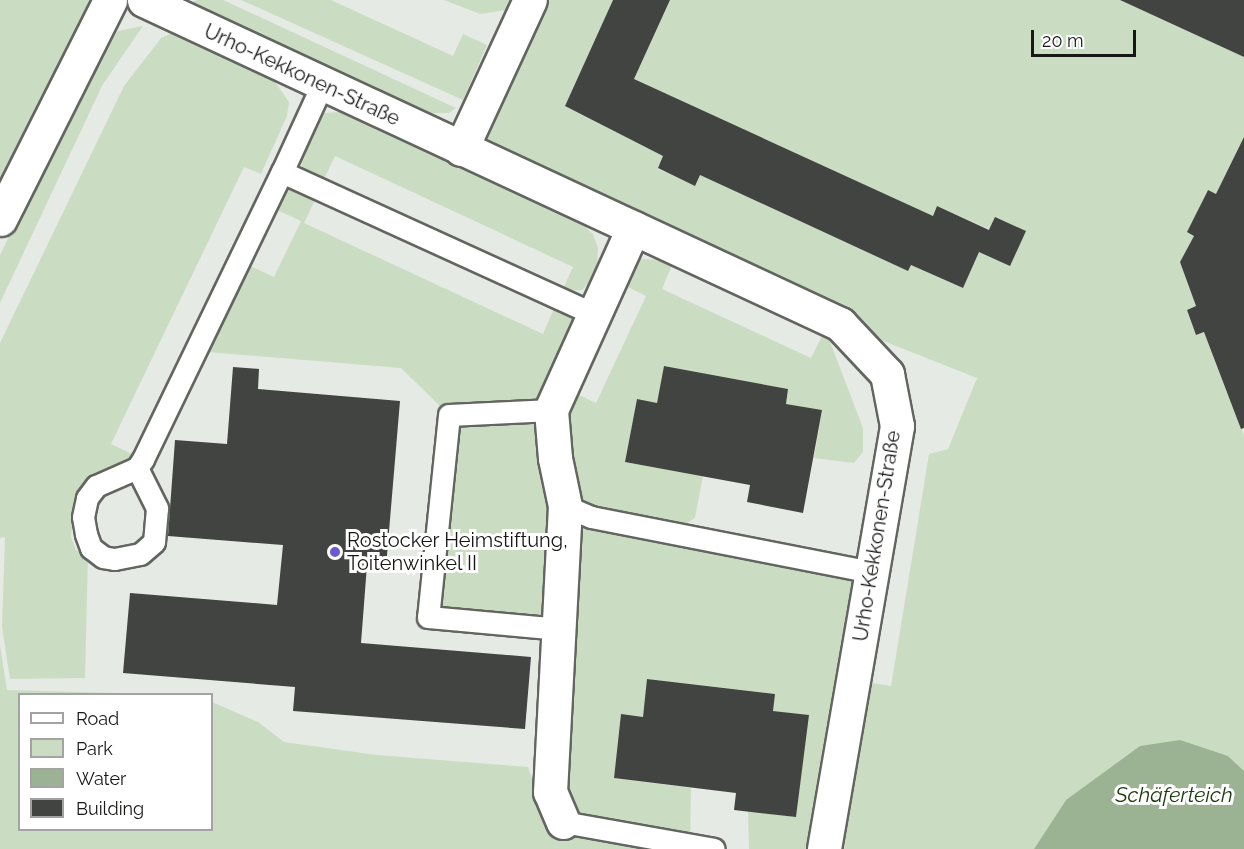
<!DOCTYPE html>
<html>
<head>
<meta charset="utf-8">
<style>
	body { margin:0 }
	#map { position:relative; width:1244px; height:849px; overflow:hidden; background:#e6eae4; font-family:Raleway,sans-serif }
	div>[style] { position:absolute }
	.green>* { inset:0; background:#caddc3 }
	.water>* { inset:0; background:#9cb393 }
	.building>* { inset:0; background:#414440 }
	.roads { filter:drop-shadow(2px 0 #626560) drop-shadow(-2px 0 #626560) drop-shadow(0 2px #626560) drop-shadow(0 -2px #626560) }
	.lane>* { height:21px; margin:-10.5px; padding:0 10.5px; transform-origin:10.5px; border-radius:10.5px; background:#fff }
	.street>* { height:33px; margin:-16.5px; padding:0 16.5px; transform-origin:16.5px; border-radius:16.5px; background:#fff }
	.secondary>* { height:33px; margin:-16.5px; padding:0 16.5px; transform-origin:16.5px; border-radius:16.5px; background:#fff }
	.dots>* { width:16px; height:16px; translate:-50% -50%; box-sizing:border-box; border:3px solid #fff; border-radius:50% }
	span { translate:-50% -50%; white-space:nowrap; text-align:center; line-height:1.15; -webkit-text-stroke:6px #fff; paint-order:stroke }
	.street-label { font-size:20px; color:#171816 }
	.poi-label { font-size:20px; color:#171816 }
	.left { translate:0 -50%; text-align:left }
	.water-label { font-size:21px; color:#1b3b0b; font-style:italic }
	.legend { position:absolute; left:18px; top:693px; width:195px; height:138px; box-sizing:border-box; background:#fff; border:2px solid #a2a3a2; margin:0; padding:8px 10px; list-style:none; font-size:18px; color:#171816 }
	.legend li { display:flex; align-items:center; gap:12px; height:30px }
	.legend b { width:30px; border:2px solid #a2a3a2 }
	.scale { position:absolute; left:1031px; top:30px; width:105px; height:27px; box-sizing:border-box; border:3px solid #171816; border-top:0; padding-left:8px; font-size:18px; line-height:21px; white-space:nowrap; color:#171816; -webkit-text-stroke:4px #fff; paint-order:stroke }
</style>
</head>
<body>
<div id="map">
	<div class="green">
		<i style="clip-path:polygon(0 0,95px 0,0 186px)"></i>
		<i style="clip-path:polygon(197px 0,223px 0,456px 108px,449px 113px,430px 113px,189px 3px)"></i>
		<i style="clip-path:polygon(241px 0,331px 0,453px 56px,463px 34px,487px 45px,463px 100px)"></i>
		<i style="clip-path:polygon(444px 0,511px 0,506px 10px,480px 14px)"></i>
		<i style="clip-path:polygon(530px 0,613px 0,565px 106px,663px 156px,658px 169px,695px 185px,700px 175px,908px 271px,911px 265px,962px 288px,989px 229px,937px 206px,933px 216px,634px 79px,670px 0,1120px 0,1244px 57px,1244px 172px,1216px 194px,1207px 190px,1196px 215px,1204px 218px,1180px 262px,1196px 306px,1187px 310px,1196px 335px,1205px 332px,1244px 435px,1244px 771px,1228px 756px,1066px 800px,1034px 849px,749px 849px,748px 811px,796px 817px,808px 715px,773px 711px,774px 694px,648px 679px,643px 717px,621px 715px,614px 778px,691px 788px,690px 849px,0 849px,0 645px,7px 690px,152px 694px,20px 694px,20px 830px,212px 830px,212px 702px,258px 722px,284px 742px,377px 755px,528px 767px,539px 799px,560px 629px,428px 617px,449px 415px,401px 368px,195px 351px,239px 261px,274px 277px,301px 221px,266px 205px,277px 182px,315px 200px,304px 223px,543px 334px,558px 299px,593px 314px,560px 386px,565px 506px,872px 572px,853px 680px,891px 686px,929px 454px,948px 449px,977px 378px,830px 320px,461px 149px)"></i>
		<i style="clip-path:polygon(143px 26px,103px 84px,0 303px,0 255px,102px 49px,118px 31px)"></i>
		<i style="clip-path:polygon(172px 33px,275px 82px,289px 102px,287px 116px,261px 174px,244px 167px,111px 444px,136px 456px,73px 515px,71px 537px,76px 550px,88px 557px,85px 678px,10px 679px,2px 627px,5px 537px,0 538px,0 343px,124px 86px,161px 38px)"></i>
		<i style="clip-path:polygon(340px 112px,583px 225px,593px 234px,598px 248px,597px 269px,591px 281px,582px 290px,562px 291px,573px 267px,335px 156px,322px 183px,316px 179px,303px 169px,298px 147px,309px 123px,325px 113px)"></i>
		<i style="clip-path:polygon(642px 259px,662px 260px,672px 265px,662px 289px,811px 358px,823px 334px,829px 339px,863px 428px,863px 452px,854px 463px,814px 458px,822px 410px,786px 404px,788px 389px,665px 366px,657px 403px,637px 400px,625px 462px,703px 476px,695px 518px,683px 525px,584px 506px,572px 494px,565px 464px,567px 389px,596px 403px,646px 296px,618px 282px,628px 265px)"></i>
	</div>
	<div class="water">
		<i style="clip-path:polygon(1180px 740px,1228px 756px,1244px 771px,1244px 849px,1034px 849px,1066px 800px,1140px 746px)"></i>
	</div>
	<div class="building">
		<i style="clip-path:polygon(613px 0,670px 0,634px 79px,933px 216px,937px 206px,989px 230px,987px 234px,995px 217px,1026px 231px,1010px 266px,979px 252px,963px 288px,911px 265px,908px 271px,700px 175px,695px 186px,658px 168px,663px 156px,565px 106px)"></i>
		<i style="clip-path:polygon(1120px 0,1244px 0,1244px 57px)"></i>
		<i style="clip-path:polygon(1244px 137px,1244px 428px,1241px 429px,1204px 332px,1196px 335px,1187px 310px,1196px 306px,1180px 262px,1194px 236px,1187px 232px,1208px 190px,1216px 194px)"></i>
		<i style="clip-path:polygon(664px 366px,788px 389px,786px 404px,822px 410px,803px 513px,747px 502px,750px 485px,625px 462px,637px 399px,657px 403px)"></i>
		<i style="clip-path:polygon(233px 367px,259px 369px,258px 389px,400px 401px,386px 567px,367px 565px,361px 643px,531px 657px,525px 729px,293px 711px,295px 687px,123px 673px,130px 593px,277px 605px,283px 545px,168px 536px,175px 440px,227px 444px)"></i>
		<i style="clip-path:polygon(647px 679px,775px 694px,773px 711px,809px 715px,796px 817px,734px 810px,736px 793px,614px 778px,621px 714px,643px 717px)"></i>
	</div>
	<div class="roads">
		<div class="lane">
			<i style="left:322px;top:85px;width:96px;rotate:114.7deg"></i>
			<i style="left:282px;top:172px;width:342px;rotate:24.5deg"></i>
			<i style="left:551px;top:410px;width:102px;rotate:177.2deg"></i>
			<i style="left:449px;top:415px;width:203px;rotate:95.9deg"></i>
			<i style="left:428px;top:617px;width:133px;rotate:5.2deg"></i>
			<i style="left:137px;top:468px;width:45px;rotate:63.4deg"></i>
			<i style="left:157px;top:508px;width:34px;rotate:95deg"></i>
			<i style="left:154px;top:542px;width:18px;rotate:139deg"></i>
			<i style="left:140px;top:554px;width:26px;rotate:169deg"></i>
			<i style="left:114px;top:559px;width:11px;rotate:-170deg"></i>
			<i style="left:103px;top:557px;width:15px;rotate:-143deg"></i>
			<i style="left:91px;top:548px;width:15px;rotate:-110deg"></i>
			<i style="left:86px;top:534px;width:17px;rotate:-100deg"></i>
			<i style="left:83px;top:517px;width:19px;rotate:-78deg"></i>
			<i style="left:87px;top:498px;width:15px;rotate:-53deg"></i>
			<i style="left:96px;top:486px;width:45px;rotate:-23.7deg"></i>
			<i style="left:137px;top:468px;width:11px;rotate:-56deg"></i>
			<i style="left:143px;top:459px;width:319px;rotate:-64.2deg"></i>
			<i style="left:565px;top:506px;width:28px;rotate:23deg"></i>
			<i style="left:591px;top:517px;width:286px;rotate:11.1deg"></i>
			<i style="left:563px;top:822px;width:153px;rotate:10.1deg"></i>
		</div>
		<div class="street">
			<i style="left:144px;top:0;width:768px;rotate:24.96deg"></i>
			<i style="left:840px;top:324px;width:69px;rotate:46.8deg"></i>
			<i style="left:887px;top:374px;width:53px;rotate:79.1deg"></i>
			<i style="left:897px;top:426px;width:429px;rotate:99.8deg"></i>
			<i style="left:461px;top:149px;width:164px;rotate:-65.2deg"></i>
			<i style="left:563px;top:822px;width:33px;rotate:-113deg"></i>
			<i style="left:550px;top:792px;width:286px;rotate:-87deg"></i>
			<i style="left:565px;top:506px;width:49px;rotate:-101.8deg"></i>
			<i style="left:555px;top:458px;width:48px;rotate:-94.8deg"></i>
			<i style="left:551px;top:410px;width:200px;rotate:-65.7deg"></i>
		</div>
		<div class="secondary">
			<i style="left:0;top:219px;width:245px;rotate:-63.3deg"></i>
		</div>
	</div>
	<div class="dots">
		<i style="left:335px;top:552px;background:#6e59d3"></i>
	</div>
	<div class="street-label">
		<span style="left:302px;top:75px;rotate:25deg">Urho-Kekkonen-Straße</span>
		<span style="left:877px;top:536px;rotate:-81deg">Urho-Kekkonen-Straße</span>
	</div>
	<div class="poi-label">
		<span class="left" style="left:347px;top:552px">Rostocker Heimstiftung,<br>Toitenwinkel II</span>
	</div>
	<div class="water-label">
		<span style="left:1174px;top:795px">Schäferteich</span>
	</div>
	<ul class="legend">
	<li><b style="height:8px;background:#fff"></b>Road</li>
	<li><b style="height:16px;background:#caddc3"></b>Park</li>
	<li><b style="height:16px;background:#9cb393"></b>Water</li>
	<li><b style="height:16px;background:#414440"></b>Building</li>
	</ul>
	<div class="scale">20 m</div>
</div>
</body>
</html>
